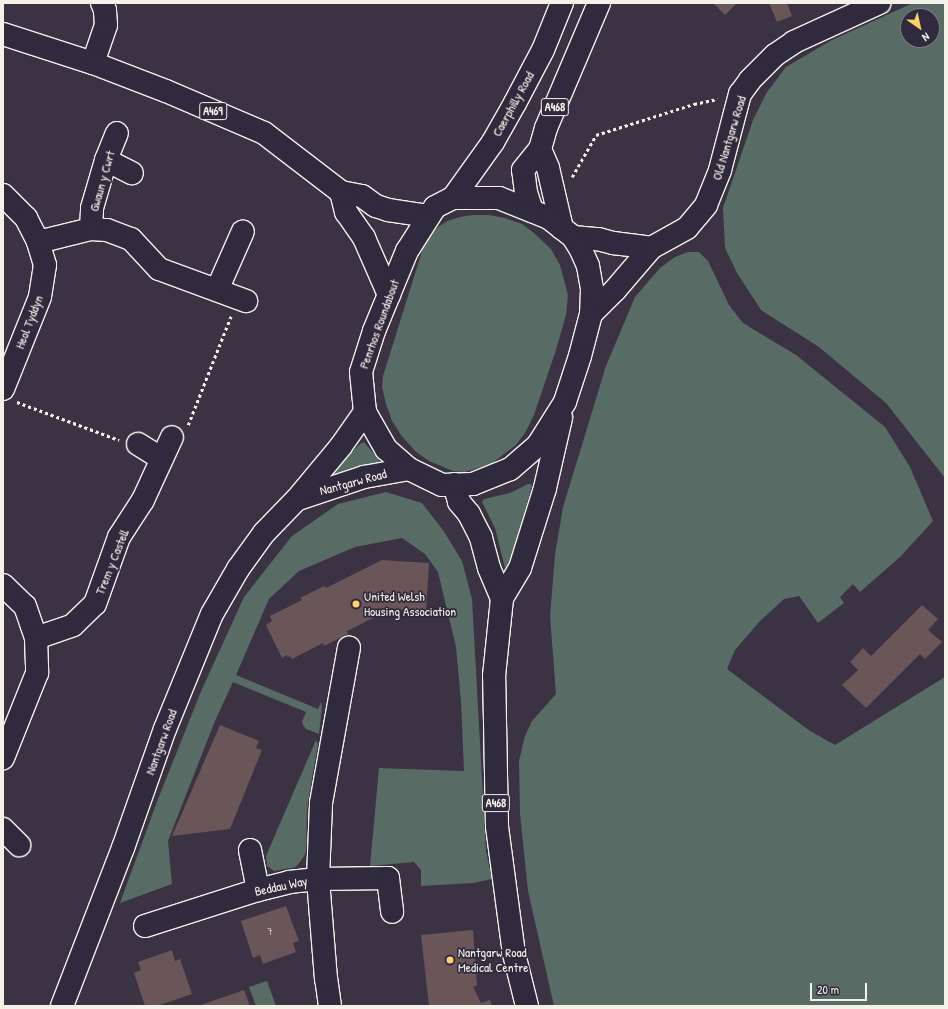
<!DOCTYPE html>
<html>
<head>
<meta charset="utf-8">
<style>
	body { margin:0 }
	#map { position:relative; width:948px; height:1009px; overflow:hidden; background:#3b3343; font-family:"Patrick Hand",sans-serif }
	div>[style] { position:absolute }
	.green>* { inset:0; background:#586b64 }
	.building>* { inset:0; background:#6a5559 }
	.path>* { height:2.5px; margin-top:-1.25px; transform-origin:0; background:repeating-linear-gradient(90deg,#f4f1e8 0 3px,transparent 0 6px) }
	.roads { filter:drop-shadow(1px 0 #f4f1e8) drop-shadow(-1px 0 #f4f1e8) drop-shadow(0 1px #f4f1e8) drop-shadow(0 -1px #f4f1e8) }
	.minor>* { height:22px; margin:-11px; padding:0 11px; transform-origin:11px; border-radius:11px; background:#2f2a3d }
	.major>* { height:22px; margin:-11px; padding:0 11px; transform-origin:11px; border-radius:11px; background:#2f2a3d }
	.dots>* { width:11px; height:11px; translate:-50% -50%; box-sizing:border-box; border:2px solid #2f2a3d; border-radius:50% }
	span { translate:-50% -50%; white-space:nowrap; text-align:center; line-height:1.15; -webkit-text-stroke:3.5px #2f2a3d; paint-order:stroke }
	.number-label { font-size:11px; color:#d2cac4 }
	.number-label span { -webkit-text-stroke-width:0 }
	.shield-label span { padding:1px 3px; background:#2f2a3d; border:1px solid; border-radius:3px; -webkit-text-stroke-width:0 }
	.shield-label { font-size:12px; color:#f4f1e8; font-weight:700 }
	.street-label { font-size:13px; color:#f4f1e8 }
	.poi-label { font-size:13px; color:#f4f1e8 }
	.left { translate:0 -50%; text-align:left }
	.frame { position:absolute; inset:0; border:4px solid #f4f1e8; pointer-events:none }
	.north { position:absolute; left:900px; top:8px; width:40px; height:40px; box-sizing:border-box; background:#2f2a3d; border:1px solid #7e7a81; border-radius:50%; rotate:146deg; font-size:11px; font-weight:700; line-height:16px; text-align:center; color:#f4f1e8 }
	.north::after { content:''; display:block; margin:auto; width:14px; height:18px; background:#ffd166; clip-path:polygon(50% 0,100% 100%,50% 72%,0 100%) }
	.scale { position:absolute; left:810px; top:983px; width:57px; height:18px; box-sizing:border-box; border:2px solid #f4f1e8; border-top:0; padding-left:5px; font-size:12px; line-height:14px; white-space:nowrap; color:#f4f1e8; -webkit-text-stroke:3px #2f2a3d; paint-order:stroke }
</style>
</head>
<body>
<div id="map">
	<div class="green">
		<i style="clip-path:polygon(evenodd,913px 3px,945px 3px,945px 478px,886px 403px,819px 347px,761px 310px,737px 273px,725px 248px,723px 208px,753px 120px,767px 92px,786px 67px,832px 40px,913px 3px,908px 16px,932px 16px,932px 40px,908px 40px,908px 16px)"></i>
		<i style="clip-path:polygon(473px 215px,489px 215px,505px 218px,522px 224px,534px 233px,551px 249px,560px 265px,568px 295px,566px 315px,555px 353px,534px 415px,525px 433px,516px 445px,491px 464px,465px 472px,453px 471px,429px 461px,415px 451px,401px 435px,392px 421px,386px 404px,382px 387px,383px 376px,423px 248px,430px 236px,438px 227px,447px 221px,460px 217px)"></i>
		<i style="clip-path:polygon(688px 252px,699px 252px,708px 261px,729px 305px,743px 323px,796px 355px,885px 427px,910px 467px,933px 521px,901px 556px,860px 592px,853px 584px,840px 597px,844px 603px,818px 623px,799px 596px,784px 599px,760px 621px,735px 650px,727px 669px,810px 731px,835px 745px,945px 677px,945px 1006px,554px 1006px,528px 891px,520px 814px,519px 761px,525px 736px,532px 721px,556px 694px,550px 616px,555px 555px,563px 507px,606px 366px,635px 297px,660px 268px,675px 257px)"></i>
		<i style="clip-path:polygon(364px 442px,383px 465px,326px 478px,360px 444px)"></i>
		<i style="clip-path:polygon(528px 484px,531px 484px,532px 486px,509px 567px,505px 568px,495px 528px,482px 502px,484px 499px,510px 493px)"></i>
		<i style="clip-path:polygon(386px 492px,422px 503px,443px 530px,462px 561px,472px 599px,486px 851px,492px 879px,473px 883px,421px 886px,421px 870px,414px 862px,370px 866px,379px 768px,464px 771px,461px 701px,456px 647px,438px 572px,425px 554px,402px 538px,355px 547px,299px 571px,269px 599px,236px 675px,318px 709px,321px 702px,322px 707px,319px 734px,306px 729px,303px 725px,302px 722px,306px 712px,233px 682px,215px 721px,168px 841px,172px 884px,120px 903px,158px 799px,202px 689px,244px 597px,292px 536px,338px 504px)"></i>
		<i style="clip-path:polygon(316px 740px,318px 744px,307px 808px,306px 852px,303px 858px,296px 867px,274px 871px,267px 866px,266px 856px)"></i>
		<i style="clip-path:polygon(267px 981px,276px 1006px,256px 1006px,249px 987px)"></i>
	</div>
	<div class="building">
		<i style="clip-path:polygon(713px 3px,737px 3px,725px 15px)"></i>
		<i style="clip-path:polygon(769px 3px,787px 3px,792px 16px,777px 22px)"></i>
		<i style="clip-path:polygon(382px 560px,429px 563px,426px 612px,391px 609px,347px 631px,348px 634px,324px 646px,323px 643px,292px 659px,290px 656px,288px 657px,287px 655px,282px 658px,266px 625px,272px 621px,270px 616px,302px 600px,300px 598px,324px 586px,326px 588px)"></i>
		<i style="clip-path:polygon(922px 605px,938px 619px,928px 630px,942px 642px,925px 659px,920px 654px,866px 708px,842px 685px,858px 670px,850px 662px,863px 648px,871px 656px)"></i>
		<i style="clip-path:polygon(220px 725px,259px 741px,256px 748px,262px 750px,230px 829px,172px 836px)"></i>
		<i style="clip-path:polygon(286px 906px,299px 941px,293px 943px,296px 952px,263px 964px,260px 955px,253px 958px,241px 921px)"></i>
		<i style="clip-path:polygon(473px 930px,477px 985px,473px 987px,481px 1003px,490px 1000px,492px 1006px,429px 1006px,421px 935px)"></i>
		<i style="clip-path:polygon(172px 950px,175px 961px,180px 959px,192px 994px,157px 1006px,145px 1006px,134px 973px,141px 970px,138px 962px)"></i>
		<i style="clip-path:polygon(244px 990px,250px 1006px,198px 1006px)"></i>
	</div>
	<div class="path">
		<i style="left:572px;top:177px;width:48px;rotate:-60.3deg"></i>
		<i style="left:596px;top:135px;width:103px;rotate:-17.6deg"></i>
		<i style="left:694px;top:104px;width:24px;rotate:-12deg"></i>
		<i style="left:17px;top:402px;width:109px;rotate:20.4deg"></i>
		<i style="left:188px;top:425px;width:117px;rotate:-68.5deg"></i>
	</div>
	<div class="roads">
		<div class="minor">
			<i style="left:93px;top:63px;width:40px;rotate:-71.1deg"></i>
			<i style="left:106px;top:25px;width:15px;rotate:-94deg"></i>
			<i style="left:105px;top:10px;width:8px;rotate:-113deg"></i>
			<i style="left:106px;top:160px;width:29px;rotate:27deg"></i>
			<i style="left:3px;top:195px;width:33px;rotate:45deg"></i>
			<i style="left:26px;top:218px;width:27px;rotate:63deg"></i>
			<i style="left:38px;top:242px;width:24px;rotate:73deg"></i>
			<i style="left:45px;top:265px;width:32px;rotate:99deg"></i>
			<i style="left:40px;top:297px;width:99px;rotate:111.9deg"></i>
			<i style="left:91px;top:229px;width:21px;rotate:-87deg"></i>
			<i style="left:92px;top:208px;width:50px;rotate:-73.7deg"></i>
			<i style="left:106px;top:160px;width:29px;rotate:-68deg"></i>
			<i style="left:573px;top:237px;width:25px;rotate:5deg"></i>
			<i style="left:598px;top:239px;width:16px;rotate:15deg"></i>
			<i style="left:613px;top:243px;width:38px;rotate:7deg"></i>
			<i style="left:38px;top:242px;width:55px;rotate:-13.8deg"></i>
			<i style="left:91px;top:229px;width:16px;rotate:4deg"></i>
			<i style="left:107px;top:230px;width:26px;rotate:21deg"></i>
			<i style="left:131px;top:239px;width:41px;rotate:47deg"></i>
			<i style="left:159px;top:269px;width:93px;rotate:20.2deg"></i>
			<i style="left:217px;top:290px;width:64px;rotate:-66.2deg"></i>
			<i style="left:591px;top:314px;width:34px;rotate:-45deg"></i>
			<i style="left:615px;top:290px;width:55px;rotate:-49.4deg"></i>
			<i style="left:651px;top:248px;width:41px;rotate:-29.1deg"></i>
			<i style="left:687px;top:228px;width:30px;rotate:-50deg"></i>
			<i style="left:706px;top:205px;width:38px;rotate:-68deg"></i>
			<i style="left:720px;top:170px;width:79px;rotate:-75.3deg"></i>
			<i style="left:740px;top:94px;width:17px;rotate:-54deg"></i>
			<i style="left:750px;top:80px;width:35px;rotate:-45deg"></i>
			<i style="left:775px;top:55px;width:23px;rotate:-34deg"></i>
			<i style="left:794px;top:42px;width:94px;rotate:-24.6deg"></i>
			<i style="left:138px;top:444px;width:28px;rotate:32deg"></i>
			<i style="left:3px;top:585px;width:30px;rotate:44deg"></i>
			<i style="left:25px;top:606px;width:34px;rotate:71deg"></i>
			<i style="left:36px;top:638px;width:35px;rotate:88deg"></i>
			<i style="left:37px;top:673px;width:92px;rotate:111.8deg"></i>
			<i style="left:36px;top:638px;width:39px;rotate:-19deg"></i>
			<i style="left:73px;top:625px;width:30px;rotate:-44deg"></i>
			<i style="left:95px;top:604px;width:71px;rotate:-70.3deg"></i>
			<i style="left:119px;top:537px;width:44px;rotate:-57deg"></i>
			<i style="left:143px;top:500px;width:69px;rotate:-65.3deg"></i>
			<i style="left:3px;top:829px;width:23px;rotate:45deg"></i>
			<i style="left:250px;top:850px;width:41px;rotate:78.7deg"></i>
			<i style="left:145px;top:926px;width:119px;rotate:-17.7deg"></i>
			<i style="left:258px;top:890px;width:32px;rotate:-14deg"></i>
			<i style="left:289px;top:882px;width:29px;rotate:-6deg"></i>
			<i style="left:318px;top:879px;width:70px;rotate:-0.8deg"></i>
			<i style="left:388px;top:878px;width:34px;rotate:83deg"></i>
			<i style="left:330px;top:1006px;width:27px;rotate:-98deg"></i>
			<i style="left:326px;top:979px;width:100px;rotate:-94.6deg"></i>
			<i style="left:318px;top:879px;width:76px;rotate:-87.7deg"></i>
			<i style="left:321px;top:803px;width:158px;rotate:-79.8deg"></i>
		</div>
		<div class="major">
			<i style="left:3px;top:34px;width:95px;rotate:17.9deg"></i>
			<i style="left:93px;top:63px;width:78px;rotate:21deg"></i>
			<i style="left:166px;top:91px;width:107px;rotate:23.2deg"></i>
			<i style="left:264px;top:133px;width:97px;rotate:37.5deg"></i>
			<i style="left:341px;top:192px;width:21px;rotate:11deg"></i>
			<i style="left:362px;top:196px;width:17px;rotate:36deg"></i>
			<i style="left:376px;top:206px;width:13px;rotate:18deg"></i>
			<i style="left:388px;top:210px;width:40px;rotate:8.5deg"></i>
			<i style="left:540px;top:149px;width:21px;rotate:67deg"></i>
			<i style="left:548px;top:168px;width:62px;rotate:76.9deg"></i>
			<i style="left:341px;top:192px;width:21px;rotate:76deg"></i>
			<i style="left:346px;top:212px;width:32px;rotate:55deg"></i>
			<i style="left:364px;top:238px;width:62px;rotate:66.3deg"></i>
			<i style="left:453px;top:198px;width:46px"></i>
			<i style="left:499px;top:198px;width:54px;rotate:21.8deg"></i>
			<i style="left:549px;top:218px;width:31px;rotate:38deg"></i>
			<i style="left:573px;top:237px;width:15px;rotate:58deg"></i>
			<i style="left:581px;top:250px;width:17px;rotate:66deg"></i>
			<i style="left:588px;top:266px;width:23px;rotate:80deg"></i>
			<i style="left:592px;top:289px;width:25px;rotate:92deg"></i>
			<i style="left:591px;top:314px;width:43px;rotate:104.7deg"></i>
			<i style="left:580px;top:356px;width:48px;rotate:108.1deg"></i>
			<i style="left:565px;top:402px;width:51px;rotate:122.1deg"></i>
			<i style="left:538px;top:445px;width:37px;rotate:139deg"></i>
			<i style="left:510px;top:469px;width:40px;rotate:158deg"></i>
			<i style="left:473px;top:484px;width:31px;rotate:178deg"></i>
			<i style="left:442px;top:485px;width:37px;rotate:-154deg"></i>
			<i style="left:409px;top:469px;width:30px;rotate:-139deg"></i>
			<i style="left:386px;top:449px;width:43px;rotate:-119.6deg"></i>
			<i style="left:365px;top:412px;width:40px;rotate:-95.7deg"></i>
			<i style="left:361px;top:372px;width:43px;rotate:-72.4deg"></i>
			<i style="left:374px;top:331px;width:87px;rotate:-67.6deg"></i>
			<i style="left:407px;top:251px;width:52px;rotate:-57.5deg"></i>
			<i style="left:435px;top:207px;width:20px;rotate:-27deg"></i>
			<i style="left:453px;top:198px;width:69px;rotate:-54.5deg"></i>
			<i style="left:493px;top:142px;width:45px;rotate:-60.6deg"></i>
			<i style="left:515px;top:103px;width:60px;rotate:-62.2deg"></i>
			<i style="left:543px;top:50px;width:51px;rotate:-68deg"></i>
			<i style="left:532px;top:211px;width:19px;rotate:-108deg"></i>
			<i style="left:526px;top:193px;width:23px;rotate:-97deg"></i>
			<i style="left:523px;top:170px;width:27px;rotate:-51deg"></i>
			<i style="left:540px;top:149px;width:22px;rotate:-74deg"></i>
			<i style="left:546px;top:128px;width:136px;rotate:-67deg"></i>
			<i style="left:454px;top:484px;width:19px;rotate:74deg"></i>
			<i style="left:459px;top:502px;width:16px;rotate:50deg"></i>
			<i style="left:469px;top:514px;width:27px;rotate:63deg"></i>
			<i style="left:481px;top:538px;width:31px;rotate:75deg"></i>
			<i style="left:489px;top:568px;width:33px;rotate:67deg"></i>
			<i style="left:298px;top:499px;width:70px;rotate:-18.4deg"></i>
			<i style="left:364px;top:477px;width:46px;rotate:-10.1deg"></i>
			<i style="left:62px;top:1006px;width:169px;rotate:-68.9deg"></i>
			<i style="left:123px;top:848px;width:126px;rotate:-70.6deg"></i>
			<i style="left:165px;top:729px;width:124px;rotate:-67.8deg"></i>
			<i style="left:212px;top:614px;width:52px;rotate:-60deg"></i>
			<i style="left:238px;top:569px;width:44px;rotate:-54.2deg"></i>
			<i style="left:264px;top:533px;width:47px;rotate:-45.9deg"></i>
			<i style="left:297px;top:499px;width:69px;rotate:-50.3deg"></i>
			<i style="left:341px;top:446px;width:42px;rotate:-54.8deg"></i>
			<i style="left:527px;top:1006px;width:54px;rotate:-104deg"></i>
			<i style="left:514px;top:954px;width:129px;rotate:-97.6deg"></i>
			<i style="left:497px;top:826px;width:150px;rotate:-91.1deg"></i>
			<i style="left:494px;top:676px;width:78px;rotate:-84.1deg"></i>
			<i style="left:502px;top:598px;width:35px;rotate:-59deg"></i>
			<i style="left:520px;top:568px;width:84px;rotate:-72.6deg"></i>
			<i style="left:545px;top:488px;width:72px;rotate:-77.1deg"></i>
		</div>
	</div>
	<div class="dots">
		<i style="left:356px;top:604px;background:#ffd166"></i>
		<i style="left:450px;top:960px;background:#ffd166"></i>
	</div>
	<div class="number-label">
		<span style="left:270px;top:931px">7</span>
	</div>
	<div class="shield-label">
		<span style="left:555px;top:107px">A468</span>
		<span style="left:213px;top:111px">A469</span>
		<span style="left:496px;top:803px">A468</span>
	</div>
	<div class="street-label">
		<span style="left:513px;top:104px;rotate:-61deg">Caerphilly Road</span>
		<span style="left:729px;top:138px;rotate:-73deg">Old Nantgarw Road</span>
		<span style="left:102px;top:181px;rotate:-74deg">Gwaun y Cwrt</span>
		<span style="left:29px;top:322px;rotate:-69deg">Heol Tyddyn</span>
		<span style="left:379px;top:324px;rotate:-70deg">Penrhos Roundabout</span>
		<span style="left:353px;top:482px;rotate:-15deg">Nantgarw Road</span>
		<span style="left:112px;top:562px;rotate:-68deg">Trem y Castell</span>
		<span style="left:161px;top:742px;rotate:-70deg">Nantgarw Road</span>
		<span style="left:281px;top:886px;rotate:-12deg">Beddau Way</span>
	</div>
	<div class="poi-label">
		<span class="left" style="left:364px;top:604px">United Welsh<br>Housing Association</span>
		<span class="left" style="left:458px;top:960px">Nantgarw Road<br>Medical Centre</span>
	</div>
	<div class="frame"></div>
	<div class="north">N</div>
	<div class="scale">20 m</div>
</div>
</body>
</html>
